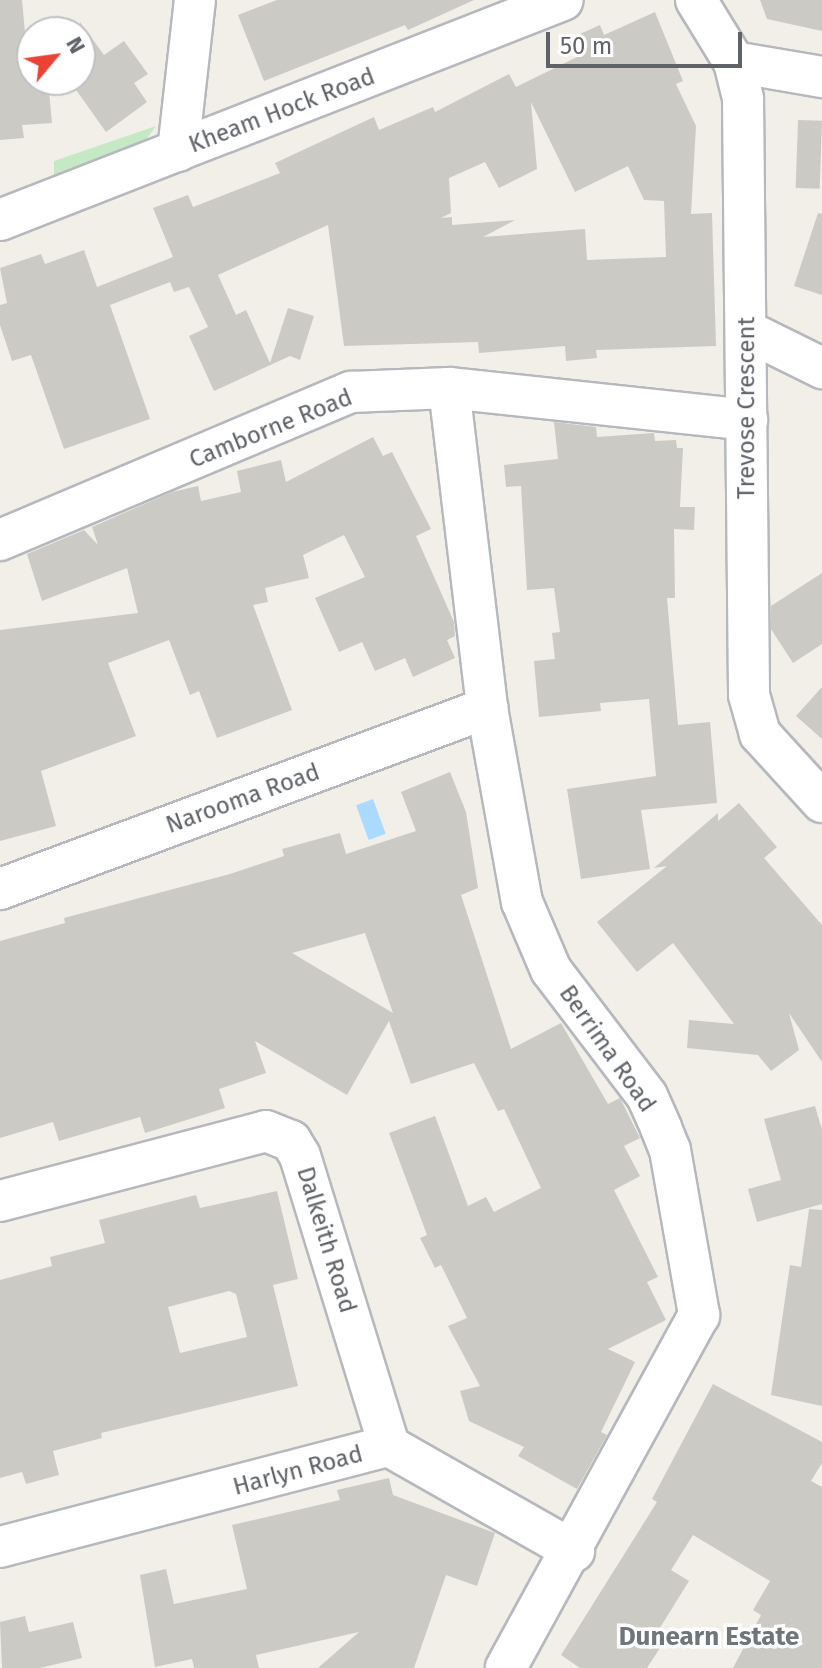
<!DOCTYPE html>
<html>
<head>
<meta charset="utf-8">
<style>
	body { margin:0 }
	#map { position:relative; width:822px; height:1668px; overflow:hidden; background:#f1efe8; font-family:"Fira Sans",sans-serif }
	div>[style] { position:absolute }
	.green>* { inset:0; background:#c5e8c5 }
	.water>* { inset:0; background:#aadaff; transform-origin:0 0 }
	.building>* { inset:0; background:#cccac5; transform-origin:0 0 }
	.roads { filter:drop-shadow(2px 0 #b5b8bc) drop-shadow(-2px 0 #b5b8bc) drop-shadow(0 2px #b5b8bc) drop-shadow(0 -2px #b5b8bc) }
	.minor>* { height:40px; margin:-20px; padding:0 20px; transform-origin:20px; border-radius:20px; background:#fff }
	span { translate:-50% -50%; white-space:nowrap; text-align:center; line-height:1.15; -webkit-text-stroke:7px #fff; paint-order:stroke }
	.street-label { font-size:24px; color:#5f6368 }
	.neighbourhood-label { font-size:26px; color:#70757a; font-weight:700 }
	.north { position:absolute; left:16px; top:16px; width:80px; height:80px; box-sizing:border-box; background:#fff; border:2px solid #bfc1c3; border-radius:50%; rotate:61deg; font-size:22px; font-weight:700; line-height:32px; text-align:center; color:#5f6368 }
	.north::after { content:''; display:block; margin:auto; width:28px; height:36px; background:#ea4335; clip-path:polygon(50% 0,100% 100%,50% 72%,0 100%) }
	.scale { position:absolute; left:546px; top:32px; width:196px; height:36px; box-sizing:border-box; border:4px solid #5f6368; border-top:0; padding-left:10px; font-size:24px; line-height:28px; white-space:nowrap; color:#5f6368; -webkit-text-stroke:6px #fff; paint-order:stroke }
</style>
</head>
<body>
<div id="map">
	<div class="green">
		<i style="clip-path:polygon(156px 126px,143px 144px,54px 179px,54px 161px)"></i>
	</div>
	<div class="water">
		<i style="left:373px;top:799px;width:37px;height:18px;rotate:70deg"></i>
	</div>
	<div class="building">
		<i style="clip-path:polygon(0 0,22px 0,29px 76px,48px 80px,52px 123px,22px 125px,24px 138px,0 140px)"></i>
		<i style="clip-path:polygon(277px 0,474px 0,408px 30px,405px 25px,264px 81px,238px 15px)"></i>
		<i style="clip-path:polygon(760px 0,822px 0,822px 31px,767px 19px)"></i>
		<i style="clip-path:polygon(evenodd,655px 12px,683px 81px,676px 84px,696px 126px,691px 214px,712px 213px,716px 346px,596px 350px,597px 358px,566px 361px,565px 346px,479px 353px,478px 342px,344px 346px,328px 225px,218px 275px,236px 315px,246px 310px,270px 363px,288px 308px,314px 316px,300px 360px,290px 356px,214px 391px,189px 336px,208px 327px,189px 287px,174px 292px,170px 282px,110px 305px,150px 419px,64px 449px,31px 355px,12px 361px,0 325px,0 305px,7px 303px,0 268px,41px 254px,45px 264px,84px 250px,97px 287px,173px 257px,153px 208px,188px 195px,193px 207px,280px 173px,275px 163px,374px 117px,379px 130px,433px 107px,435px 112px,509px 74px,516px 87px,577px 57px,569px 39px,600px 25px,604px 35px,655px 12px,531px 102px,575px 192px,628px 166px,644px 200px,664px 201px,666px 257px,587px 260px,585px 229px,483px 237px,515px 220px,452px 225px,452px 217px,441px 218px,451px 213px,449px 178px,485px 162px,499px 188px,537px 169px,531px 102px)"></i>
		<i style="clip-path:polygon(80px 22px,104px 55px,124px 41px,148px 74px,134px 83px,147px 102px,106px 132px,69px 80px,80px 80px)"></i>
		<i style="left:798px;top:120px;width:24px;height:68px;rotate:2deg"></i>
		<i style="clip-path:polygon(818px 213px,822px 214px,822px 295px,794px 286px)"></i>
		<i style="clip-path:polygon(554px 422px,596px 427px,597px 437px,654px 433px,655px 441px,676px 440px,677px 448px,683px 448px,680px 507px,695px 507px,694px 530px,674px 529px,675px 598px,667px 598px,678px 725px,710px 722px,717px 803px,641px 810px,650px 869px,581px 879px,567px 789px,656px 776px,649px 699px,600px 703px,601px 711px,539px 717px,534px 661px,555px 659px,552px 633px,560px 632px,554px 588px,527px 590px,521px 486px,506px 487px,504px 465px,558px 459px)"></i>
		<i style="clip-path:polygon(373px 437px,383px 456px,392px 452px,431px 529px,416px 536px,454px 622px,455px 636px,447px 640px,455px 658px,413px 677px,405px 658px,375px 671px,362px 642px,339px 652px,315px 598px,365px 577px,344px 535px,303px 555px,309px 578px,265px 588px,268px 602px,253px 605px,292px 710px,217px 738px,199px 691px,190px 695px,169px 640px,108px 663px,136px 736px,41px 771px,56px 826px,0 841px,0 630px,138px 613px,127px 568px,42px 601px,27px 554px,84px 530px,98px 545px,92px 527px,172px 492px,198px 486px,201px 501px,241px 492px,237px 471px,281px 460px,286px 482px)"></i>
		<i style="clip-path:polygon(822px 573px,822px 644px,793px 663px,771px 629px,771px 606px)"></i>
		<i style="clip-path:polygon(822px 687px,822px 739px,796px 716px)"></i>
		<i style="clip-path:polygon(evenodd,450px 772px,466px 812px,478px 888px,461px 895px,511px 1049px,561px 1023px,608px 1104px,620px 1098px,640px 1138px,624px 1146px,640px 1176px,614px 1190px,658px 1277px,647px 1282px,666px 1320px,608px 1349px,635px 1362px,601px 1432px,607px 1435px,577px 1489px,518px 1456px,524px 1447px,469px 1421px,460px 1391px,480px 1386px,448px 1326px,467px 1318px,441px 1265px,435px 1268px,420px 1238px,427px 1235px,389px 1133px,435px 1116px,468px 1206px,486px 1197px,494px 1212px,541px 1188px,504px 1109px,498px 1111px,474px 1063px,411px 1084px,389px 1021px,347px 1095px,255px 1041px,266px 1073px,219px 1089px,225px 1108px,145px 1133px,140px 1117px,59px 1141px,53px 1122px,0 1138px,0 941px,65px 923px,64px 918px,230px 874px,284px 856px,282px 849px,340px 833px,346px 854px,416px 831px,401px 792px,450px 772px,365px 933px,393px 1013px,292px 953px,365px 933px)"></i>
		<i style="clip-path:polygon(739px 803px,777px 847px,764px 858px,822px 925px,822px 1062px,789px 1013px,799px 1050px,771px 1071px,758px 1055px,687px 1048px,689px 1020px,734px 1024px,673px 943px,637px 972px,597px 922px,667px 866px,654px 868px,718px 813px,718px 821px)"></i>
		<i style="clip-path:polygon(815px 1106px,822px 1130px,822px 1204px,757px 1222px,748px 1189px,781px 1180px,764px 1119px)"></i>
		<i style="clip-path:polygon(evenodd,277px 1191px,298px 1279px,273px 1285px,298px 1386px,101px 1433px,102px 1438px,53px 1451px,59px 1475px,26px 1484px,22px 1472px,0 1478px,0 1280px,52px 1266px,50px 1257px,105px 1243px,99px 1220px,196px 1195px,200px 1208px,277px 1191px,229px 1291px,236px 1294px,247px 1337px,180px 1353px,168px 1307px,229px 1291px)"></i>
		<i style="clip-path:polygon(809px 1209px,822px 1210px,822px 1406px,771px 1395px,790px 1265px,801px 1267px)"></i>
		<i style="clip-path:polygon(713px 1384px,822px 1442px,822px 1463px,811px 1481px,822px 1487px,822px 1668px,733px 1668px,761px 1615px,753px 1610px,770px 1581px,693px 1535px,671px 1570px,689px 1581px,653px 1639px,662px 1645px,647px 1668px,580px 1668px,561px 1655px,657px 1502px,652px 1499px)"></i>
		<i style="clip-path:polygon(389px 1478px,393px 1495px,495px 1533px,477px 1586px,446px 1575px,414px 1668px,318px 1668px,359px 1632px,256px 1655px,259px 1668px,194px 1668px,192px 1659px,155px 1667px,140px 1575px,166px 1569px,174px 1604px,247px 1589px,232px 1525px,340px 1500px,337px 1490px)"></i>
		<i style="clip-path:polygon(25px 1616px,29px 1632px,73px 1622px,82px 1658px,40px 1668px,2px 1668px,0 1622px)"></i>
	</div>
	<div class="roads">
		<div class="minor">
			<i style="left:696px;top:0;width:73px;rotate:58.5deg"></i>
			<i style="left:734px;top:62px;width:38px;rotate:76deg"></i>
			<i style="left:743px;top:99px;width:596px;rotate:89.42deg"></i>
			<i style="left:749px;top:695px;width:41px;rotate:74.2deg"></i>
			<i style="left:760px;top:734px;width:92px;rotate:47.6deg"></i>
			<i style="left:734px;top:62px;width:89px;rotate:9.7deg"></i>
			<i style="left:178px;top:151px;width:152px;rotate:-83.6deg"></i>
			<i style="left:0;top:220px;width:604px;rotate:-21.34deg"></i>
			<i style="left:747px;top:331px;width:84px;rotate:26.3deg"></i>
			<i style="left:449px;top:388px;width:322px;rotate:83.2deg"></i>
			<i style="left:487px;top:708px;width:197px;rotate:79.8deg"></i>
			<i style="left:522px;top:902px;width:74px;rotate:66.9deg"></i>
			<i style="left:551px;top:970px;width:158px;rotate:52.7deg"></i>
			<i style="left:647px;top:1096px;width:35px;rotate:66deg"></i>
			<i style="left:661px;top:1128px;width:24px;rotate:68deg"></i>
			<i style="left:670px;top:1150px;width:168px;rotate:80deg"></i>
			<i style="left:699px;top:1315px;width:402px;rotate:118.7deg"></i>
			<i style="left:0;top:540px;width:381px;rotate:-22.9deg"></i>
			<i style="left:351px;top:392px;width:98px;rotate:-2.3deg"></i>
			<i style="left:449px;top:388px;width:300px;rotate:6.1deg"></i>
			<i style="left:0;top:889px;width:520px;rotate:-20.39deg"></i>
			<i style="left:0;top:1201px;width:275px;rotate:-14.7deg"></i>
			<i style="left:266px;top:1131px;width:27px;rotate:22deg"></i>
			<i style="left:291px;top:1141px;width:17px;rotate:59deg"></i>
			<i style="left:300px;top:1156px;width:303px;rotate:72.9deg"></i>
			<i style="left:0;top:1547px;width:402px;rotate:-14.6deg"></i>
			<i style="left:389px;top:1446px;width:213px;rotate:29.6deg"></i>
		</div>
	</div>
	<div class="street-label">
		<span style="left:282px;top:111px;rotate:-21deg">Kheam Hock Road</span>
		<span style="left:747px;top:408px;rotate:-90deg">Trevose Crescent</span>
		<span style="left:271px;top:429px;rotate:-22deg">Camborne Road</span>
		<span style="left:243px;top:799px;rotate:-20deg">Narooma Road</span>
		<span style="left:607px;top:1049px;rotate:55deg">Berrima Road</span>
		<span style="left:326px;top:1240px;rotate:73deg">Dalkeith Road</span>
		<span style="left:298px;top:1471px;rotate:-15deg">Harlyn Road</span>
	</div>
	<div class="neighbourhood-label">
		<span style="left:709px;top:1637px">Dunearn Estate</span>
	</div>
	<div class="north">N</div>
	<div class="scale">50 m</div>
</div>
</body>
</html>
